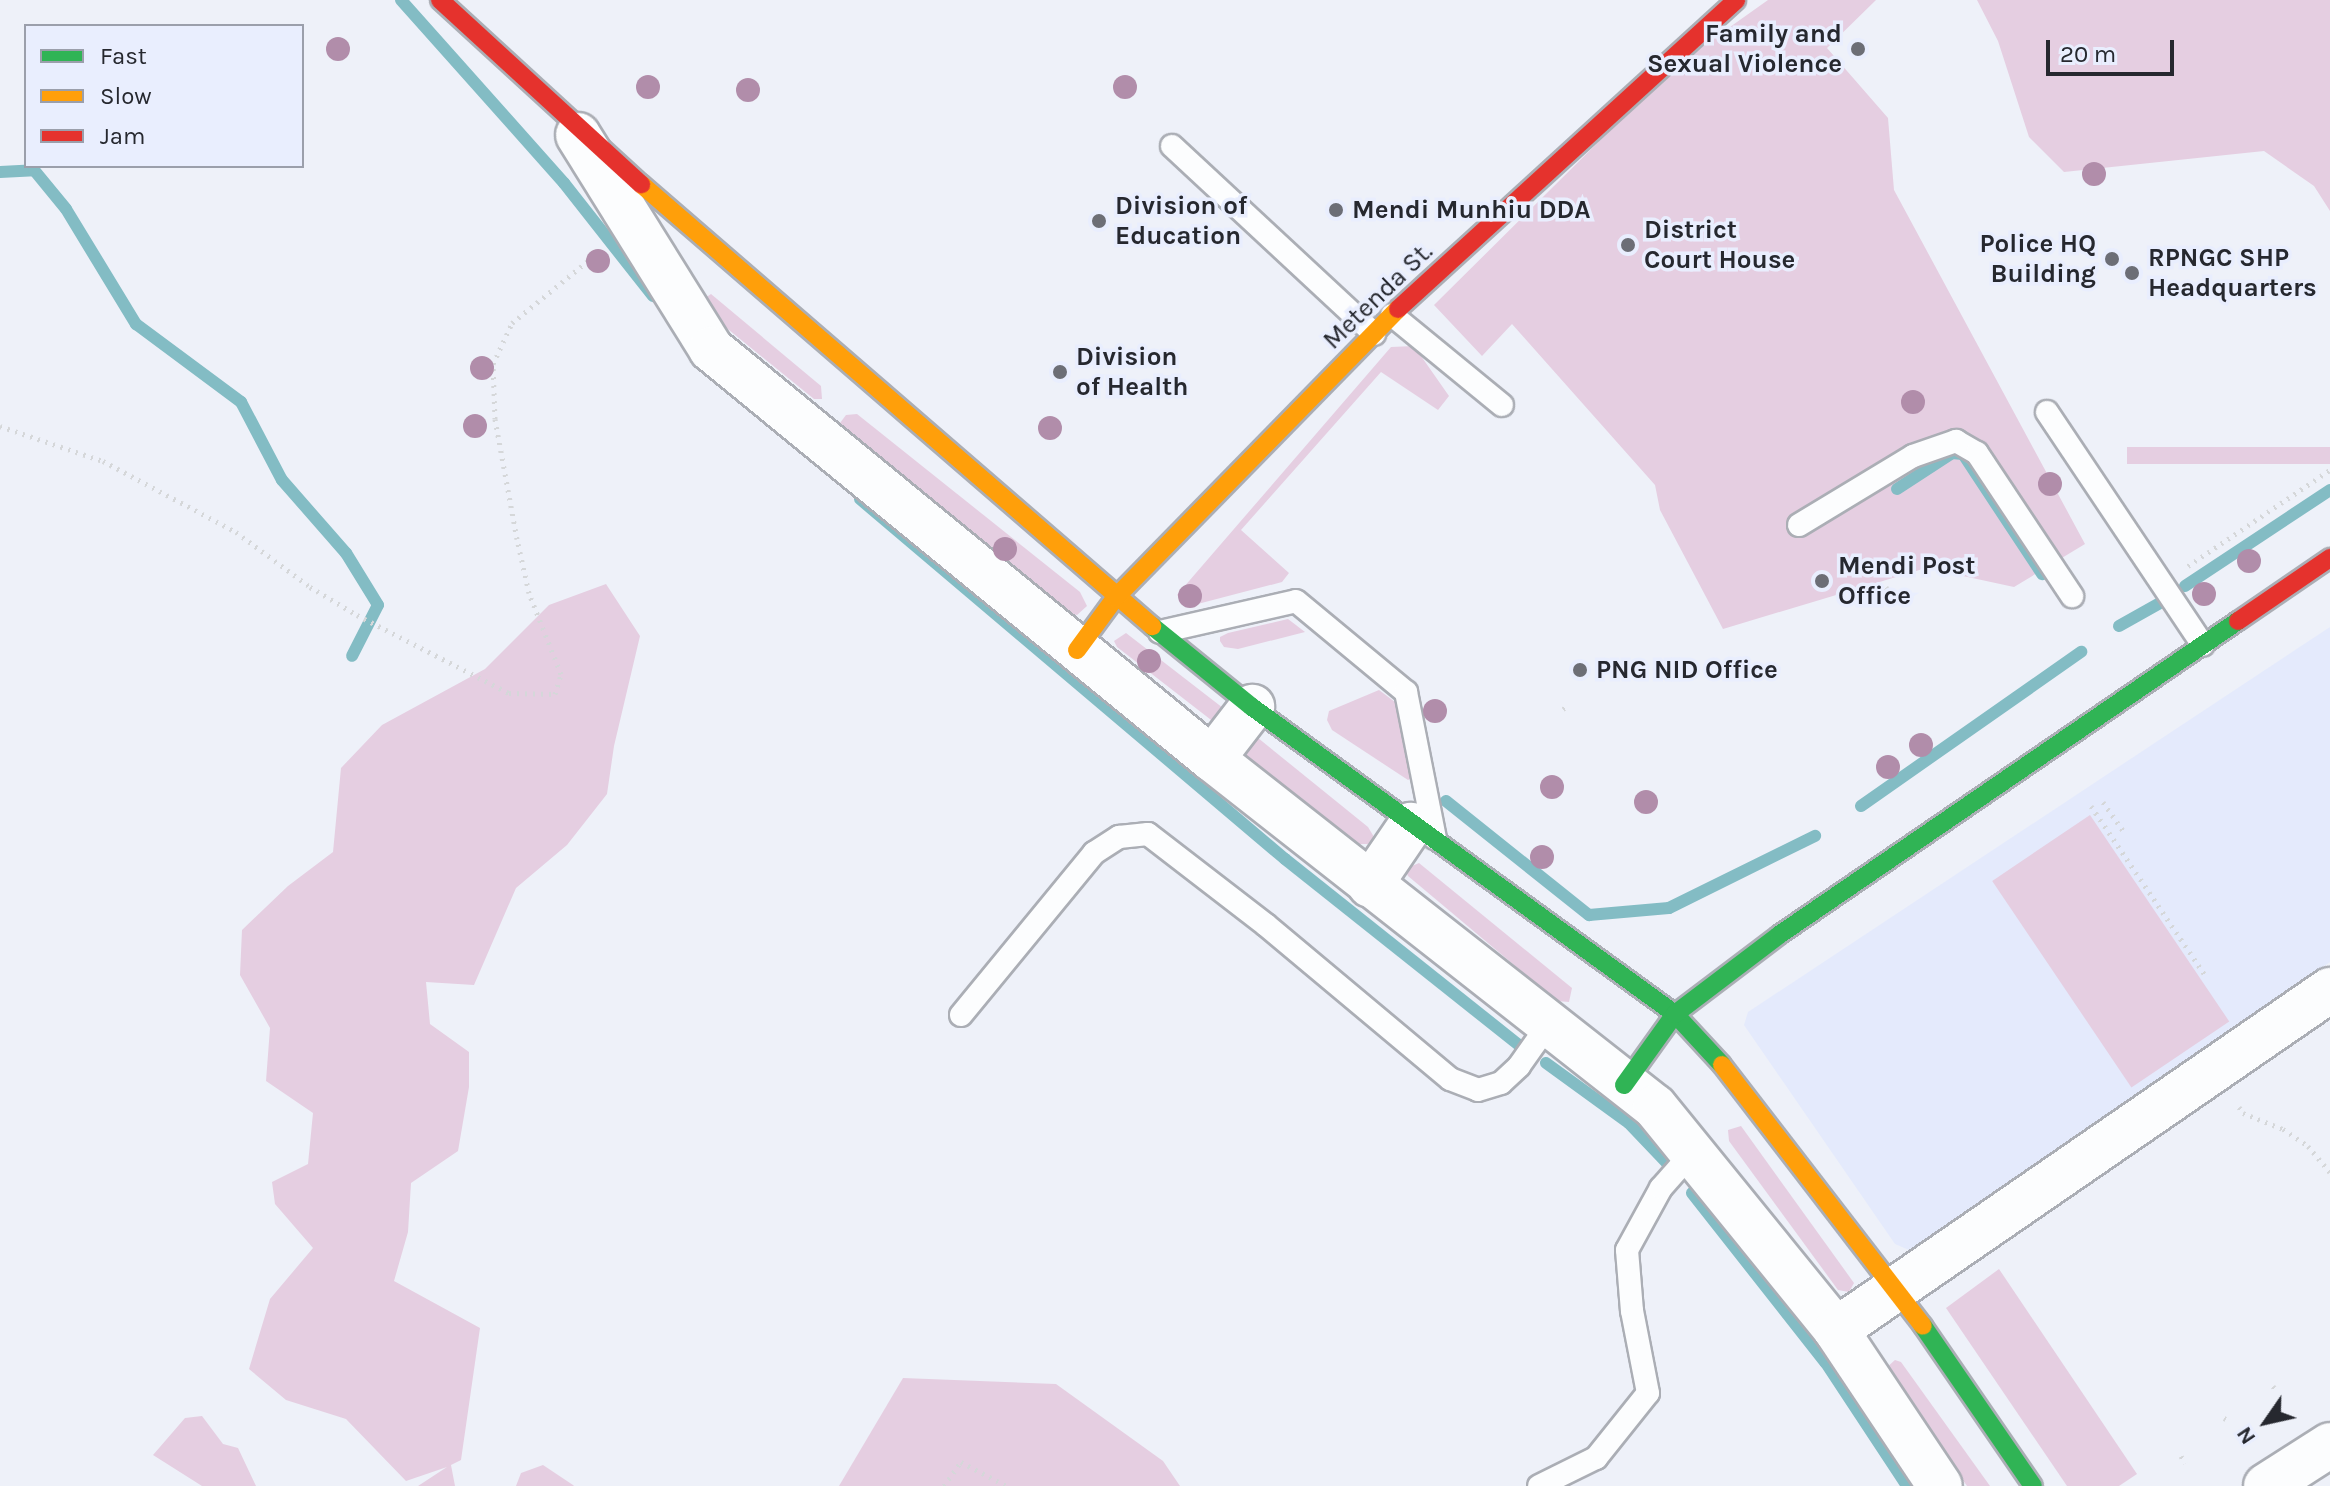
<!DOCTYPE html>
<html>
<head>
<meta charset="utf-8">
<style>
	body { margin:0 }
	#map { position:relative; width:2330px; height:1486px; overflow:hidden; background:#eef1f9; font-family:Karla,sans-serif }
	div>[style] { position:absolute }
	.built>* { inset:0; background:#e4eafc }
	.green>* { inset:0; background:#e5cee1; transform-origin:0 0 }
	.stream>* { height:12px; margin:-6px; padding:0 6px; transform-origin:6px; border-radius:6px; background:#83bcc4 }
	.path>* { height:5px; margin-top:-2.5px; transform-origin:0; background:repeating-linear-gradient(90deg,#d5d7d9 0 2px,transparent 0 8px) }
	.roads { filter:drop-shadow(2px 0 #abaeb5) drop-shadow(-2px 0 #abaeb5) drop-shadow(0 2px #abaeb5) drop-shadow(0 -2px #abaeb5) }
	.lane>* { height:22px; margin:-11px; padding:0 11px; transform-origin:11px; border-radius:11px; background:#fcfdfe }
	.street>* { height:44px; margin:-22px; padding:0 22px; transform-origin:22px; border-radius:22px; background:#fcfdfe }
	.fast>* { height:18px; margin:-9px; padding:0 9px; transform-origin:9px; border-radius:9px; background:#30b455 }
	.slow>* { height:18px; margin:-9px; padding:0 9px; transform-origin:9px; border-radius:9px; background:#ff9f0a }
	.jam>* { height:18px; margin:-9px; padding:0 9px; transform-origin:9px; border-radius:9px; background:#e5322d }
	.trees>* { width:24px; height:24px; margin:-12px; border-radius:50%; background:#b18daa }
	.dots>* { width:22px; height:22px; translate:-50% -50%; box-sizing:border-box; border:4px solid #e9eefe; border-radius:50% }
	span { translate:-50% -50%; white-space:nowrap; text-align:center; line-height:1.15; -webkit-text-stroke:7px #e9eefe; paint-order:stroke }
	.poi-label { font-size:26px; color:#26282f; font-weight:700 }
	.right { translate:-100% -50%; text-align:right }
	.left { translate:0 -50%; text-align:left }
	.street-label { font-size:26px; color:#26282f }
	.legend { position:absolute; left:24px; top:24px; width:280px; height:144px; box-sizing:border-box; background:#e9eefe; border:2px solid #9b9fab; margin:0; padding:10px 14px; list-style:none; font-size:24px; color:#26282f }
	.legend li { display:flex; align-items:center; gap:16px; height:40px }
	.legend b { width:40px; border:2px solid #9b9fab }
	.north { position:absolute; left:2226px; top:1382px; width:80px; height:80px; -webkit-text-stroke:6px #e9eefe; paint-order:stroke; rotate:236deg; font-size:22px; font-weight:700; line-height:32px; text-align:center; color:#26282f }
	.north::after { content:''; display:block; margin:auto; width:28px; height:36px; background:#26282f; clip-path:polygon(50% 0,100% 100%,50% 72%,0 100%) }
	.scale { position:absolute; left:2046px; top:40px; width:128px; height:36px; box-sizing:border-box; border:4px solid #26282f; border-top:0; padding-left:10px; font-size:24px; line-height:28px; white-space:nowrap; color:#26282f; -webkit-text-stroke:6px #e9eefe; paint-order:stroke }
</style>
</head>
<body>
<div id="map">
	<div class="built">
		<i style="clip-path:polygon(2330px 627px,2330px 962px,1909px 1250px,1895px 1244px,1744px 1025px,1748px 1012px)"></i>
	</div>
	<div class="green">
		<i style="clip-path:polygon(1768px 0,1876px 0,1827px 48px,1888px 118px,1894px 190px,2085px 544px,2014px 587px,1926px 568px,1723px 629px,1660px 510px,1655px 485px,1512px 324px,1482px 356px,1434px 305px,1675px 66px)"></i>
		<i style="clip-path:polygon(1977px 0,2330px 0,2330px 211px,2314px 186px,2264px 151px,2064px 172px,2029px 137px,1998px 41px)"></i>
		<i style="clip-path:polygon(711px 294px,821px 386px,822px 399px,814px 399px,702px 308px,702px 300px)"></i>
		<i style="clip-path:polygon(1414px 346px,1449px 396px,1438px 410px,1381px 372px,1241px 530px,1289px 573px,1282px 582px,1190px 606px,1177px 595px,1391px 347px)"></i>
		<i style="clip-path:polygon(857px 414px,1080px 592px,1087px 606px,1077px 615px,1065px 612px,845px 430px,840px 423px,846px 415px)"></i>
		<i style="left:2330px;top:447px;width:17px;height:203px;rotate:90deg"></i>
		<i style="clip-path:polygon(606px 584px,640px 636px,614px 746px,607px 794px,567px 845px,516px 888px,474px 985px,426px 982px,430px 1024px,469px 1052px,469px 1087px,458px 1151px,411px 1183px,408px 1232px,394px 1281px,480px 1328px,461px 1460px,451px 1465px,455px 1486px,418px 1486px,447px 1467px,406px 1481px,346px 1419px,286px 1400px,249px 1369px,270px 1299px,313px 1248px,275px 1204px,272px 1182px,308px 1164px,313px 1113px,266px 1081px,270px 1028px,240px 975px,242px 930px,288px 886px,333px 852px,341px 768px,382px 725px,485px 669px,549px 605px)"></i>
		<i style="clip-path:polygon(1288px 619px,1305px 632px,1238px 649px,1224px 647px,1220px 641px,1220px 637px,1228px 633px)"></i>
		<i style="clip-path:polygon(1126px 633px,1223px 708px,1227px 717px,1215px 723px,1117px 647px,1114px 641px)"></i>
		<i style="clip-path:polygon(1379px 690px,1399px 705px,1414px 777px,1408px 780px,1332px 730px,1327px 720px,1329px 711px)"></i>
		<i style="clip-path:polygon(1258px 738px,1368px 827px,1374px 837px,1368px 844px,1359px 844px,1246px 757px,1242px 750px)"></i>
		<i style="left:2090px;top:815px;width:249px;height:118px;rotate:56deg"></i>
		<i style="clip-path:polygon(1419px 863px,1572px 988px,1569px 1002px,1557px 1001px,1408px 876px,1405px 869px)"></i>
		<i style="clip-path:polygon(1741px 1126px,1854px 1283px,1849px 1292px,1838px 1290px,1729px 1141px,1728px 1130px)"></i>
		<i style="clip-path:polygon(1999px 1269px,2137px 1474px,2119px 1486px,2067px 1486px,1946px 1308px)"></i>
		<i style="clip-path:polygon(1895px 1360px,1901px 1362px,1990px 1486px,1967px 1486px,1885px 1369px)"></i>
		<i style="clip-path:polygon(903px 1378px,1056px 1384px,1163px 1461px,1180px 1486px,839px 1486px)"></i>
		<i style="clip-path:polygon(202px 1416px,223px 1444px,238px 1448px,256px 1486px,202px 1486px,153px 1455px,185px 1418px)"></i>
		<i style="clip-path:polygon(543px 1465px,573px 1485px,574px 1486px,516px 1486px,521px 1473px)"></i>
	</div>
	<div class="stream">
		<i style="left:401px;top:0;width:245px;rotate:48.3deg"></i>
		<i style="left:564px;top:183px;width:144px;rotate:51.8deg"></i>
		<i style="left:0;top:172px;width:34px;rotate:-3deg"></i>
		<i style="left:34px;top:170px;width:50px;rotate:50.6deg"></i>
		<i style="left:66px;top:209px;width:135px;rotate:58.7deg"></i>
		<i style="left:136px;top:324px;width:131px;rotate:36.6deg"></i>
		<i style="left:241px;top:402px;width:88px;rotate:62.3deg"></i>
		<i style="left:282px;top:480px;width:97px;rotate:48.8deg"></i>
		<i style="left:346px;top:553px;width:61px;rotate:58.4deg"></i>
		<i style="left:378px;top:605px;width:57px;rotate:117deg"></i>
		<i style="left:1897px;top:489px;width:66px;rotate:-33.2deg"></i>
		<i style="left:1952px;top:453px;width:11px;rotate:5deg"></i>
		<i style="left:1963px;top:454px;width:144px;rotate:56.6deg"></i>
		<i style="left:860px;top:499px;width:557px;rotate:40.27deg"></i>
		<i style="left:1285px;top:859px;width:299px;rotate:38.5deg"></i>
		<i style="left:2185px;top:586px;width:174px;rotate:-33.5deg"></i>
		<i style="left:2119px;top:626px;width:45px;rotate:-29.4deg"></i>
		<i style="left:1446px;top:801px;width:183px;rotate:38.6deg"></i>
		<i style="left:1589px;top:915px;width:80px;rotate:-5deg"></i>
		<i style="left:1669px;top:908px;width:163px;rotate:-26.3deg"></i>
		<i style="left:1861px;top:806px;width:269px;rotate:-35deg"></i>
		<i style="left:1546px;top:1063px;width:102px;rotate:35.9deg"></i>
		<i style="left:1629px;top:1123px;width:55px;rotate:46.5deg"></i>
		<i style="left:1692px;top:1193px;width:216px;rotate:51.8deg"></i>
		<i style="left:1826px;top:1363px;width:147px;rotate:56.6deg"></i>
	</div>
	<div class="path">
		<i style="left:0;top:426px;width:109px;rotate:18.8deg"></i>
		<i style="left:103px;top:461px;width:151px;rotate:28.1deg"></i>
		<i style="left:236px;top:532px;width:92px;rotate:36.6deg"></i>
		<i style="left:310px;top:587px;width:55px;rotate:30.8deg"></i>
		<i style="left:357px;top:615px;width:171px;rotate:27.2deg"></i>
		<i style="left:509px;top:693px;width:46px;rotate:1.2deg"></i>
		<i style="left:555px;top:694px;width:21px;rotate:-73deg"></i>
		<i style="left:561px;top:674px;width:87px;rotate:-111.6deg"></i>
		<i style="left:529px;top:593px;width:55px;rotate:-102.5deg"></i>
		<i style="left:517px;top:539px;width:122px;rotate:-100.4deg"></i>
		<i style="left:495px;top:419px;width:55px;rotate:-92.1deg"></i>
		<i style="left:493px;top:364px;width:45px;rotate:-65.1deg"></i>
		<i style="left:512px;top:323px;width:114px;rotate:-39.3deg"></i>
		<i style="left:2188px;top:566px;width:171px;rotate:-34.1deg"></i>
		<i style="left:1886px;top:587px;width:9px;rotate:54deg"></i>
		<i style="left:1563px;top:709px;width:4px;rotate:-34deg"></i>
		<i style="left:2103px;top:802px;width:37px;rotate:55deg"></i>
		<i style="left:2091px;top:806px;width:204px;rotate:56deg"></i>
		<i style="left:2239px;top:1107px;width:7px;rotate:56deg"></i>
		<i style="left:2243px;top:1113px;width:43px;rotate:21.8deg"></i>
		<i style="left:2283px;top:1129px;width:30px;rotate:34deg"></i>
		<i style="left:2308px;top:1146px;width:34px;rotate:50deg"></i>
		<i style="left:2273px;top:1386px;width:4px;rotate:56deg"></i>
		<i style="left:2224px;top:1418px;width:2px;rotate:27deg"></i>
		<i style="left:2181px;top:1456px;width:8px;rotate:60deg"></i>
		<i style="left:944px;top:1486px;width:29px;rotate:-55deg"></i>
		<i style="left:961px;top:1462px;width:52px;rotate:27.6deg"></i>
	</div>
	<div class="roads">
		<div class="lane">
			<i style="left:1172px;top:146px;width:276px;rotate:42.9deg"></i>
			<i style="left:1392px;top:315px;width:142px;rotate:39.3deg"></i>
			<i style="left:2047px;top:412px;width:280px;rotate:56.2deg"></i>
			<i style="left:1799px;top:525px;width:133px;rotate:-31.2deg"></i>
			<i style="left:1913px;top:456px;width:46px;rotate:-19.2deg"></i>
			<i style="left:1956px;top:441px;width:24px;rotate:30deg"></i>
			<i style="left:1977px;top:453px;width:172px;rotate:56.4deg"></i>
			<i style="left:1160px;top:632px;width:139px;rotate:-12.8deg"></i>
			<i style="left:1296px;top:601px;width:143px;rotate:39.6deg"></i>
			<i style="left:1406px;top:692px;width:149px;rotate:78.8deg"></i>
			<i style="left:961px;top:1015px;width:210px;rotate:-50.6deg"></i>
			<i style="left:1094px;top:853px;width:30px;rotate:-33deg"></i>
			<i style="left:1119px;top:837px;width:29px;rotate:-6deg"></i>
			<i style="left:1148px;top:834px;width:149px;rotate:37.6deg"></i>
			<i style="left:1266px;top:925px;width:240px;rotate:39.9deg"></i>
			<i style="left:1450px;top:1079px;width:30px;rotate:21deg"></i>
			<i style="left:1478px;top:1090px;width:24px;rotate:-17deg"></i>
			<i style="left:1501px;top:1083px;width:25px;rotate:-43deg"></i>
			<i style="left:1519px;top:1066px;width:50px;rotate:-54.7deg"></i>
			<i style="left:1539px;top:1486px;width:64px;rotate:-26.2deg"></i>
			<i style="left:1596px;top:1458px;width:83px;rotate:-51.3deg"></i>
			<i style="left:1648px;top:1393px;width:84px;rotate:-101deg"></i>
			<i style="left:1632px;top:1311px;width:61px;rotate:-94.7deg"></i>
			<i style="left:1627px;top:1250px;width:71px;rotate:-61.3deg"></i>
			<i style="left:1661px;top:1188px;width:47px;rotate:-48.5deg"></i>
		</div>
		<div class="street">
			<i style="left:578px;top:135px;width:252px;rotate:58.1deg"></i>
			<i style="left:711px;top:349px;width:647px;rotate:39.3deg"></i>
			<i style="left:1212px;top:759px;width:563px;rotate:38.15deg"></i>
			<i style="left:1655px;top:1107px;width:287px;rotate:50.9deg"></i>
			<i style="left:1836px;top:1330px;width:187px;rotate:56.3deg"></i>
			<i style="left:1212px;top:759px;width:66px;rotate:-52.4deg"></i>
			<i style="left:1370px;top:885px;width:73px;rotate:-55.7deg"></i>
			<i style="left:1836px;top:1330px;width:600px;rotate:-34.54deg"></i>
			<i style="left:2266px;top:1486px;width:76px;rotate:-32.6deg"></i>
		</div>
		<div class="fast">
			<i style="left:1152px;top:626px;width:129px;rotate:39deg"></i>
			<i style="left:1252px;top:707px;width:523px;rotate:35.97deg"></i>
			<i style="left:1675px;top:1014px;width:69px;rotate:47.3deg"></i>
			<i style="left:1624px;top:1085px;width:87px;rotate:-54.3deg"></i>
			<i style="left:1675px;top:1014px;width:131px;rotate:-37.2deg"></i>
			<i style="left:1779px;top:935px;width:556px;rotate:-34.38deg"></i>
			<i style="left:1923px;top:1326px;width:194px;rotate:55.5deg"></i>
		</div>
		<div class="slow">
			<i style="left:641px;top:184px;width:676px;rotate:40.86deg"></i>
			<i style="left:1077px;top:650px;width:66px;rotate:-53.7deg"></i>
			<i style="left:1116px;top:597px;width:403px;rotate:-45.6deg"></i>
			<i style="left:1722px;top:1065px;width:329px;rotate:52.4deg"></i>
		</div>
		<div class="jam">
			<i style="left:440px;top:0;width:273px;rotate:42.5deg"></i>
			<i style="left:1398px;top:309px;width:458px;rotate:-42.4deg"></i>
			<i style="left:2238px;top:621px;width:112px;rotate:-34.4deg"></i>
		</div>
	</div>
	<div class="trees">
		<i style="left:338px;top:49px"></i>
		<i style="left:648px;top:87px"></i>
		<i style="left:1125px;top:87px"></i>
		<i style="left:748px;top:90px"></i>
		<i style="left:2094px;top:174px"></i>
		<i style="left:598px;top:261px"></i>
		<i style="left:482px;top:368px"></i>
		<i style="left:1913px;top:402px"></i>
		<i style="left:475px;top:426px"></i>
		<i style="left:1050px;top:428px"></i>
		<i style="left:2050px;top:484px"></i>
		<i style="left:1005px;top:549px"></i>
		<i style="left:2249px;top:561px"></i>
		<i style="left:2204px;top:594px"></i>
		<i style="left:1190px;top:596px"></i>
		<i style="left:1149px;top:661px"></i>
		<i style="left:1435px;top:711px"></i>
		<i style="left:1921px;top:745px"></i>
		<i style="left:1888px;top:767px"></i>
		<i style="left:1552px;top:787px"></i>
		<i style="left:1646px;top:802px"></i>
		<i style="left:1542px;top:857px"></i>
	</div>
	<div class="dots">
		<i style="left:1858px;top:49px;background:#6c6e76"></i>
		<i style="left:1336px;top:210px;background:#6c6e76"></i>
		<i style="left:1099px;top:221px;background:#6c6e76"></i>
		<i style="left:1628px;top:245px;background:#6c6e76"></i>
		<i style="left:2112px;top:259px;background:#6c6e76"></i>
		<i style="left:2132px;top:273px;background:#6c6e76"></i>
		<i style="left:1060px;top:372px;background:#6c6e76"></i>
		<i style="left:1822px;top:581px;background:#6c6e76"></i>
		<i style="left:1580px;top:670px;background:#6c6e76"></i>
	</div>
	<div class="poi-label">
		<span class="right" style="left:1842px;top:49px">Family and<br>Sexual Violence</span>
		<span class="left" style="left:1115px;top:221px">Division of<br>Education</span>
		<span class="left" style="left:1352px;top:210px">Mendi Munhiu DDA</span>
		<span class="left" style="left:1644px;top:245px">District<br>Court House</span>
		<span class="right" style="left:2096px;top:259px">Police HQ<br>Building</span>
		<span class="left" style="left:2148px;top:273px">RPNGC SHP<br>Headquarters</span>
		<span class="left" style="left:1076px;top:372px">Division<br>of Health</span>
		<span class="left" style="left:1838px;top:581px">Mendi Post<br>Office</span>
		<span class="left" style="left:1596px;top:670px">PNG NID Office</span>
	</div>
	<div class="street-label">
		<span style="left:1378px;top:296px;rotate:-44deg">Metenda St.</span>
	</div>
	<ul class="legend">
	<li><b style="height:10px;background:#30b455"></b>Fast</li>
	<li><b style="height:10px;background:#ff9f0a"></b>Slow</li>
	<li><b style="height:10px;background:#e5322d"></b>Jam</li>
	</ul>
	<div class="north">N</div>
	<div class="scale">20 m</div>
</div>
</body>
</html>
